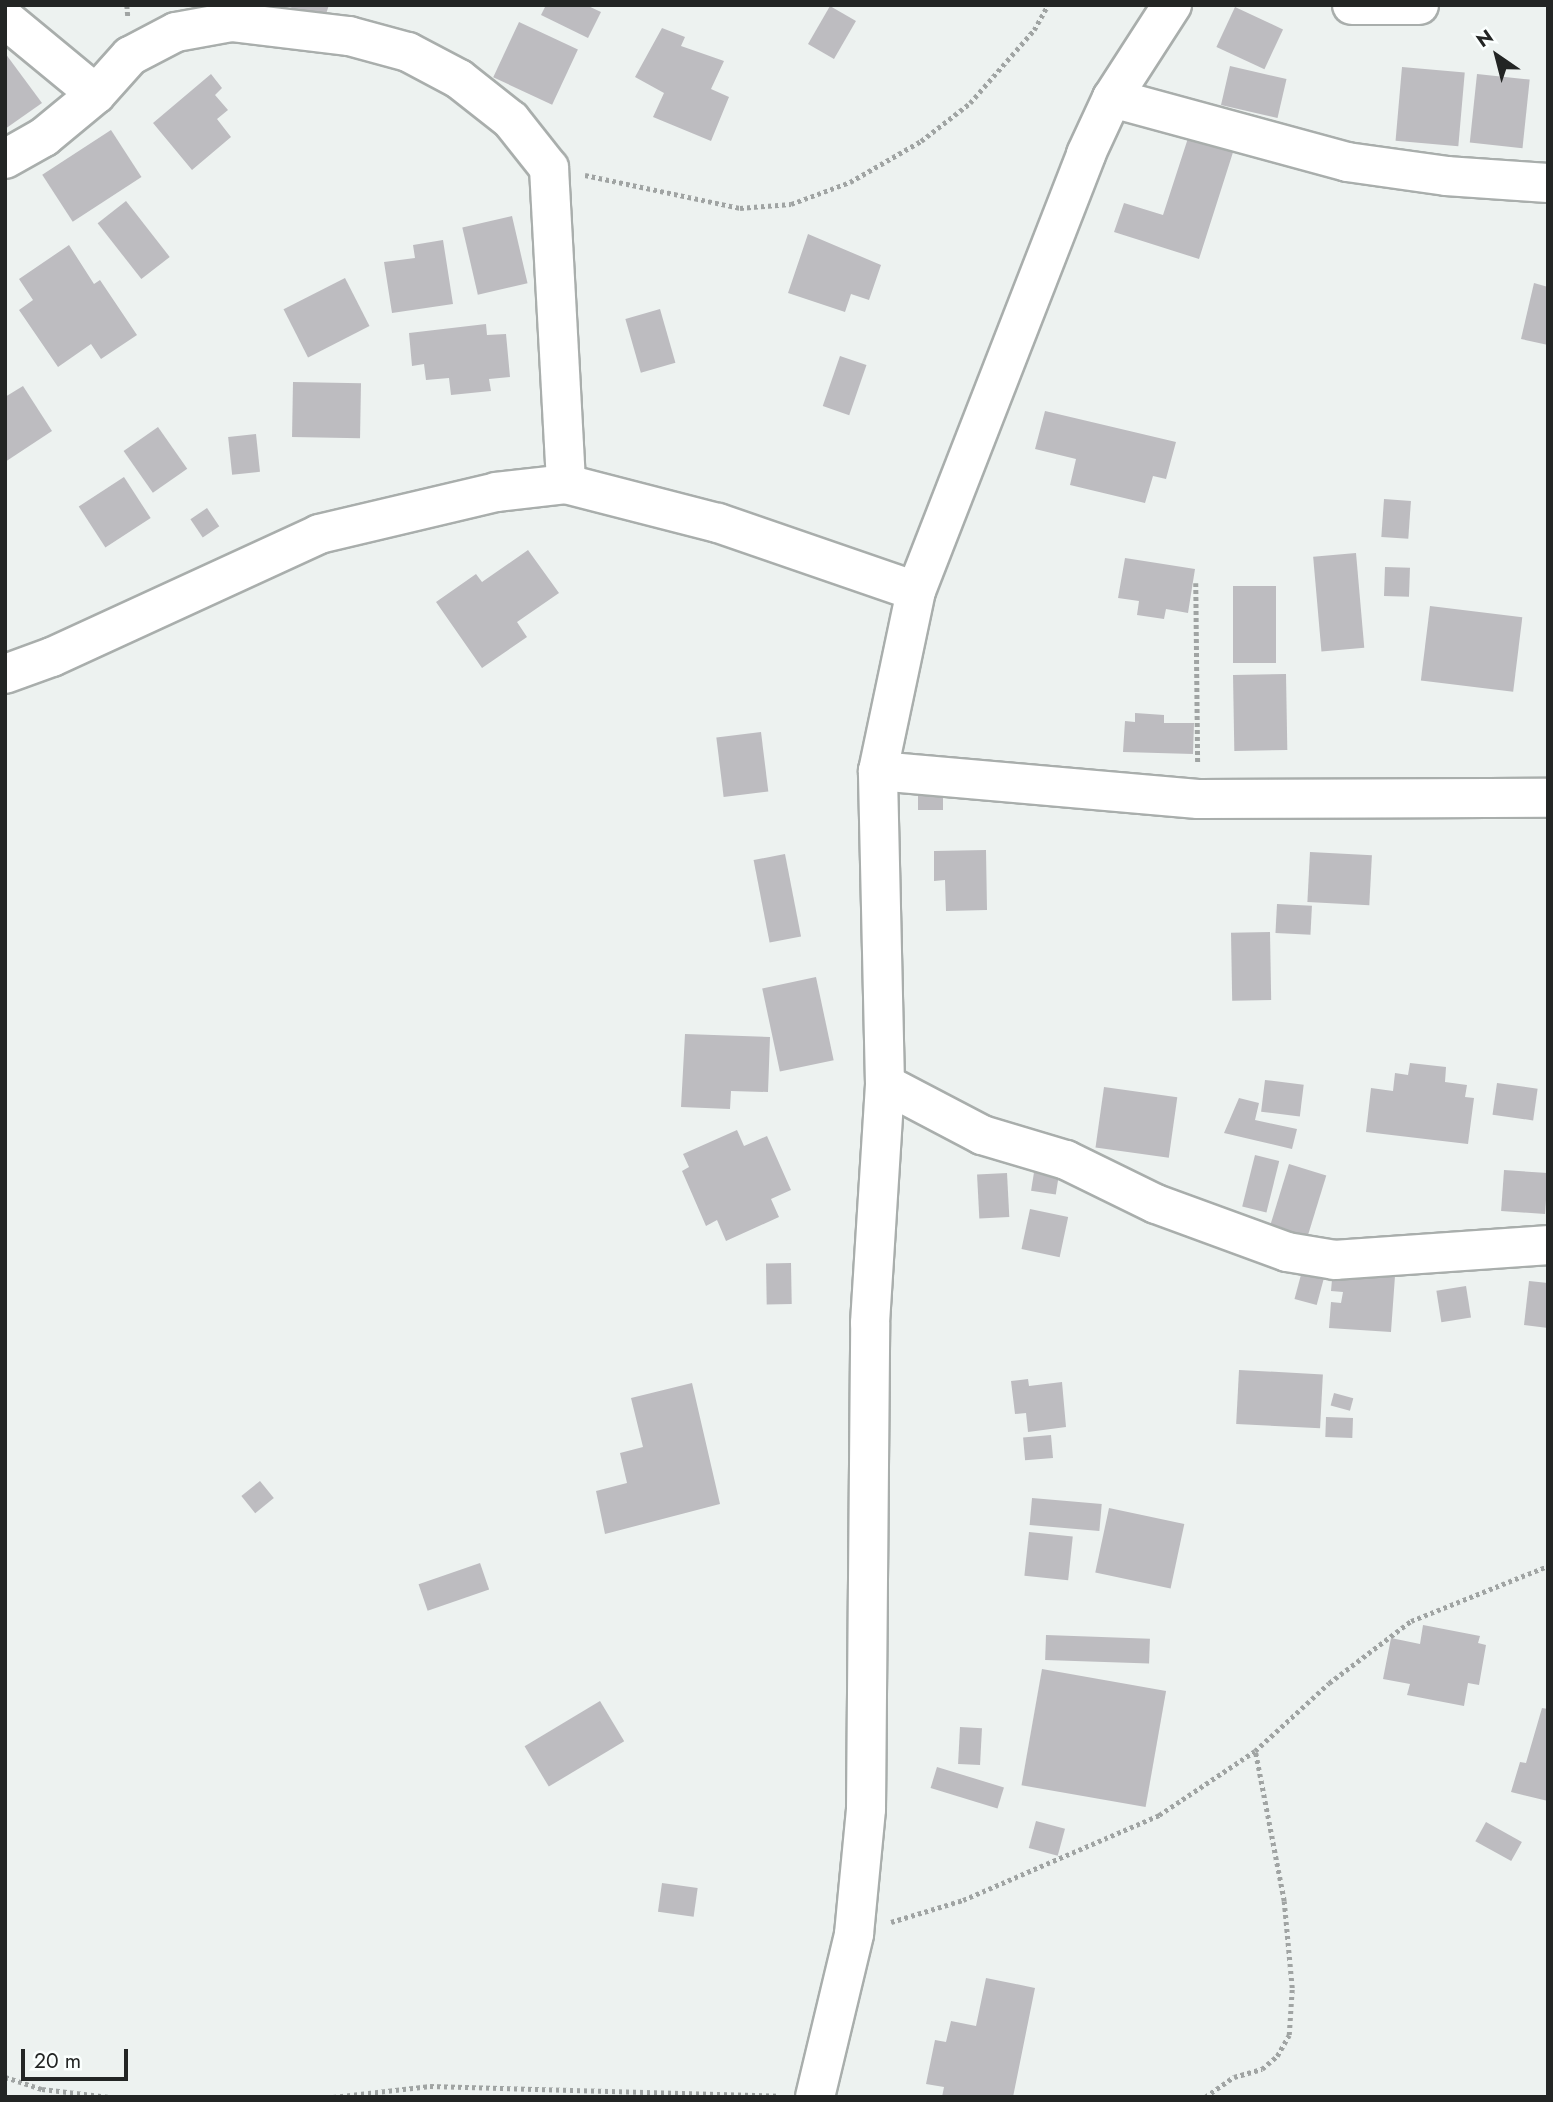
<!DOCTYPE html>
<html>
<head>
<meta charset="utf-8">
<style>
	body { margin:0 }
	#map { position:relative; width:1553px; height:2102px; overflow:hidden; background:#edf2f0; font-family:Jost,sans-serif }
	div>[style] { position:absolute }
	.building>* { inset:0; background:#bdbcc0; transform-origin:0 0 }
	.path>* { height:4.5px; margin-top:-2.25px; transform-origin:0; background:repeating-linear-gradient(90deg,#a0a4a3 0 3.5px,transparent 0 7px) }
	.roads { filter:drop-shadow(2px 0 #a9aeac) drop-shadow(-2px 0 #a9aeac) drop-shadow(0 2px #a9aeac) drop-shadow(0 -2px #a9aeac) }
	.minor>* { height:38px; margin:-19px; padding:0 19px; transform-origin:19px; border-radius:19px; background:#fff }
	span { translate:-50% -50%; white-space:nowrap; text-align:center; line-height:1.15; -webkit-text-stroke:7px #fbfffe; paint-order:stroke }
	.frame { position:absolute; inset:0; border:7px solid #232524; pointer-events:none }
	.north { position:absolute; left:1462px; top:21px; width:70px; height:70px; -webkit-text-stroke:5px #fbfffe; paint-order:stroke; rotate:325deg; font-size:19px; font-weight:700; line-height:28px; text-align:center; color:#232524 }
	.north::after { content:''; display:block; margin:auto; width:24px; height:32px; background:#232524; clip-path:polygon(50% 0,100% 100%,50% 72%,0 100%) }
	.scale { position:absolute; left:21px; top:2049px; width:107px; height:32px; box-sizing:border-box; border:4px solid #232524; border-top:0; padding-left:9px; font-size:21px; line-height:24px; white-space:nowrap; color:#232524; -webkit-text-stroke:5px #fbfffe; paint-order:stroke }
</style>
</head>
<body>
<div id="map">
	<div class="building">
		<i style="clip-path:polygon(284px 5px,329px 5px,324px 20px)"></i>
		<i style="clip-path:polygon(546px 5px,586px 5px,601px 12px,588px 38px,541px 15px)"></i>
		<i style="left:830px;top:6px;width:30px;height:44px;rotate:30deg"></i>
		<i style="left:1235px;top:7px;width:53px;height:44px;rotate:25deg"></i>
		<i style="left:519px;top:22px;width:65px;height:61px;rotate:25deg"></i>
		<i style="clip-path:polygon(662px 28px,685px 37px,681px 46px,724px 61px,711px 89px,729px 97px,711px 141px,653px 117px,664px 93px,635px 77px)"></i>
		<i style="clip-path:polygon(5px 53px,42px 103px,5px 129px)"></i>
		<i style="left:1230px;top:66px;width:58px;height:40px;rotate:13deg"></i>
		<i style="left:1402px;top:67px;width:63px;height:74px;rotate:5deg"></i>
		<i style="clip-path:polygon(211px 74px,222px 88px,215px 95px,228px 110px,217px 119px,231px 137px,192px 170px,153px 123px)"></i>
		<i style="left:1477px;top:74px;width:53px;height:69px;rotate:6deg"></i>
		<i style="left:111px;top:130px;width:56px;height:82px;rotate:57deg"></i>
		<i style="clip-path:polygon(1190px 132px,1235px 146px,1199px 259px,1114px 232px,1124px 203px,1163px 215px)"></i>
		<i style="left:126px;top:201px;width:71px;height:36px;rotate:52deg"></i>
		<i style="left:512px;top:216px;width:69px;height:51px;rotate:77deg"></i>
		<i style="clip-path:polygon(808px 234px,881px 265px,869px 300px,851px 294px,845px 312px,788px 293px)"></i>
		<i style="clip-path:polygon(443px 240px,453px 304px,392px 313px,384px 262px,415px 258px,413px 245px)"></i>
		<i style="clip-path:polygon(69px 245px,94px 284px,100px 280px,137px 335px,101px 359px,91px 344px,58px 367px,19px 310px,33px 300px,19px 279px)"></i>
		<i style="left:345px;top:278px;width:54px;height:69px;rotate:63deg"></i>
		<i style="clip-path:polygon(1534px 283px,1548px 287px,1548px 345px,1521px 339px)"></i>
		<i style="left:660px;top:309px;width:56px;height:36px;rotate:74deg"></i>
		<i style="clip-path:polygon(486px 324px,487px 335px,506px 334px,510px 377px,489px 379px,491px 391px,451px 395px,449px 378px,426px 380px,424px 364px,412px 366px,409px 333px)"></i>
		<i style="left:840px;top:356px;width:28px;height:53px;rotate:19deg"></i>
		<i style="left:293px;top:382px;width:68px;height:55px;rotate:1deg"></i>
		<i style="clip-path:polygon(23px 386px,52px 431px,5px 462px,5px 397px)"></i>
		<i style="clip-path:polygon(1045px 411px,1176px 442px,1166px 479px,1153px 476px,1145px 503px,1070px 485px,1076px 459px,1035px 449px)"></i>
		<i style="left:158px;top:427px;width:51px;height:42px;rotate:55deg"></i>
		<i style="left:256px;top:434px;width:38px;height:28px;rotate:84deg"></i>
		<i style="left:124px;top:477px;width:49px;height:54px;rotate:57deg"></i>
		<i style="left:1384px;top:499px;width:27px;height:38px;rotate:4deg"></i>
		<i style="left:207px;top:508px;width:22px;height:20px;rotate:56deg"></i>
		<i style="clip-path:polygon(528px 550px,559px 593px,517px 622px,527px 637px,482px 668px,436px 602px,476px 574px,482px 582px)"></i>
		<i style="left:1356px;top:553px;width:95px;height:43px;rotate:85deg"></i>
		<i style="clip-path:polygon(1125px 558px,1195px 569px,1188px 613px,1166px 609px,1164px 619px,1137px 615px,1139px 601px,1118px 598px)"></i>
		<i style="left:1385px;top:567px;width:25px;height:29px;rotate:2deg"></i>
		<i style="left:1276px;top:586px;width:77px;height:43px;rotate:90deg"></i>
		<i style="left:1430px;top:606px;width:93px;height:75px;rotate:7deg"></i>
		<i style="left:1286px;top:674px;width:76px;height:53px;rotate:89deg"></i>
		<i style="clip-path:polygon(1135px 713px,1164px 715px,1164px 723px,1194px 723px,1193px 754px,1123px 752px,1125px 721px,1135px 722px)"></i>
		<i style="left:761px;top:732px;width:60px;height:45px;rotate:83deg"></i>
		<i style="left:918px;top:782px;width:25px;height:28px"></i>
		<i style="clip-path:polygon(986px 850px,987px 910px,946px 911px,945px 880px,934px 881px,934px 851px)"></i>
		<i style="left:1310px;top:852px;width:62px;height:50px;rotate:3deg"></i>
		<i style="left:785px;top:854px;width:84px;height:32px;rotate:79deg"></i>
		<i style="left:1277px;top:904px;width:35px;height:29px;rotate:3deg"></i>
		<i style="left:1270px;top:932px;width:68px;height:39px;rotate:89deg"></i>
		<i style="left:816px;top:977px;width:85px;height:55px;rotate:78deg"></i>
		<i style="clip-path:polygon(685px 1034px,770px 1037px,768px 1092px,731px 1091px,730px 1109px,681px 1107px)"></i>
		<i style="clip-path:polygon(1410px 1063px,1446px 1067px,1445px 1082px,1467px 1085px,1465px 1097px,1474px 1098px,1468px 1144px,1366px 1132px,1371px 1088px,1393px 1091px,1395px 1073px,1408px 1075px)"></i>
		<i style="left:1265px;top:1080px;width:39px;height:32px;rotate:7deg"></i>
		<i style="left:1497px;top:1083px;width:41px;height:32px;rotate:8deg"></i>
		<i style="left:1104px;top:1087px;width:74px;height:61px;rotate:8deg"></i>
		<i style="clip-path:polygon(1239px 1098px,1259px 1103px,1255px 1120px,1297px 1129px,1292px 1149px,1224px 1133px)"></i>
		<i style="clip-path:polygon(737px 1130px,744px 1146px,767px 1136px,791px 1190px,771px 1199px,779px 1217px,726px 1241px,717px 1220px,706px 1226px,682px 1171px,689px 1167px,683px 1154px)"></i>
		<i style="left:1255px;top:1155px;width:25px;height:53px;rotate:14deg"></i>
		<i style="left:1289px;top:1164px;width:39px;height:64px;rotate:17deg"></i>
		<i style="left:1035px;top:1166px;width:25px;height:25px;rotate:9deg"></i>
		<i style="left:1504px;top:1170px;width:44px;height:41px;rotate:4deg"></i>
		<i style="left:1007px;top:1173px;width:44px;height:30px;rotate:87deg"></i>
		<i style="left:1030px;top:1209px;width:39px;height:41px;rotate:12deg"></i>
		<i style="clip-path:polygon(1334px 1257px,1396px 1262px,1391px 1332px,1329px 1328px,1331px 1302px,1341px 1303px,1343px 1292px,1331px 1291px)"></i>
		<i style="left:791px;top:1263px;width:41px;height:25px;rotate:89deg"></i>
		<i style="left:1302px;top:1271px;width:23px;height:29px;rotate:15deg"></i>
		<i style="clip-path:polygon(1529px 1281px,1548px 1283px,1548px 1328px,1524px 1325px)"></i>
		<i style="left:1466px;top:1286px;width:32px;height:30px;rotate:81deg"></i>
		<i style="left:1239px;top:1370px;width:84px;height:54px;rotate:3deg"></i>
		<i style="clip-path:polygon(1028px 1379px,1029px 1386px,1062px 1382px,1066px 1427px,1028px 1432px,1026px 1413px,1015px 1414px,1011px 1381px)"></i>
		<i style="clip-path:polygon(692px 1383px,720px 1504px,605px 1534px,596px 1491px,627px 1483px,620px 1453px,643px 1447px,631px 1398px)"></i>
		<i style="left:1334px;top:1393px;width:20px;height:13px;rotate:15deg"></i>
		<i style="left:1326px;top:1417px;width:27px;height:20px;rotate:2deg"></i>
		<i style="left:1051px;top:1435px;width:23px;height:28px;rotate:85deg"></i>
		<i style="left:260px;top:1481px;width:22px;height:24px;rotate:51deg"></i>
		<i style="left:1032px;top:1498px;width:70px;height:27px;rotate:5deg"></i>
		<i style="left:1109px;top:1508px;width:77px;height:66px;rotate:12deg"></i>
		<i style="left:1029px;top:1532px;width:44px;height:44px;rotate:6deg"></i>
		<i style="left:480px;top:1563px;width:28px;height:65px;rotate:71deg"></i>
		<i style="clip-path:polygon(1423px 1625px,1480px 1636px,1478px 1643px,1486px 1645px,1479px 1685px,1468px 1683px,1464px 1706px,1407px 1695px,1410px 1684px,1383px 1679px,1391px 1638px,1420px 1644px)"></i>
		<i style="left:1046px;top:1635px;width:104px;height:25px;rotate:2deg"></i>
		<i style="left:1042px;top:1669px;width:126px;height:118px;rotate:10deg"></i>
		<i style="left:600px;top:1701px;width:47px;height:88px;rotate:59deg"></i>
		<i style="clip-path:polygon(1542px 1708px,1548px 1709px,1548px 1801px,1511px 1792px,1520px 1762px,1526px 1763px)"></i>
		<i style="left:960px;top:1727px;width:22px;height:37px;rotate:3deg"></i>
		<i style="left:937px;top:1767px;width:70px;height:22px;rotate:17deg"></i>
		<i style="left:1036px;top:1821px;width:30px;height:28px;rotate:15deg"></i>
		<i style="left:1486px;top:1822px;width:41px;height:22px;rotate:29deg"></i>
		<i style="left:662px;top:1883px;width:36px;height:29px;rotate:8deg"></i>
		<i style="clip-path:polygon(986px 1978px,1035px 1988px,1013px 2097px,942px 2097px,944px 2087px,926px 2084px,935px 2040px,946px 2042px,951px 2021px,976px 2026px)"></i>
	</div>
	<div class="path">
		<i style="left:127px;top:5px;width:11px;rotate:85deg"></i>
		<i style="left:585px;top:175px;width:158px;rotate:12deg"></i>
		<i style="left:740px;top:208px;width:51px;rotate:-4.5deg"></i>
		<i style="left:791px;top:204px;width:63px;rotate:-20.4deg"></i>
		<i style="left:850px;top:182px;width:82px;rotate:-30deg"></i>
		<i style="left:921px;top:141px;width:62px;rotate:-37.8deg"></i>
		<i style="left:970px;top:103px;width:97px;rotate:-48.8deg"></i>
		<i style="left:1034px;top:30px;width:29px;rotate:-61deg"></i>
		<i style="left:1196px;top:583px;width:180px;rotate:89.4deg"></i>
		<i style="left:891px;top:1922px;width:75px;rotate:-17deg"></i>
		<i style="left:963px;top:1900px;width:214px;rotate:-23.4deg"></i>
		<i style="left:1159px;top:1815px;width:115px;rotate:-33.7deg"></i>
		<i style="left:1255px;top:1751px;width:100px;rotate:-42.6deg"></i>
		<i style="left:1329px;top:1683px;width:103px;rotate:-37.1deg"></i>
		<i style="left:1411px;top:1621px;width:148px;rotate:-21.9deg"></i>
		<i style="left:5px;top:2077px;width:39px;rotate:18deg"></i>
		<i style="left:42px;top:2089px;width:68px;rotate:6.7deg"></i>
		<i style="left:333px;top:2097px;width:98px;rotate:-6.5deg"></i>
		<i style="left:430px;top:2086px;width:349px;rotate:1.6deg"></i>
		<i style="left:1205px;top:2097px;width:35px;rotate:-35deg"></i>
		<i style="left:1234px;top:2077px;width:29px;rotate:-16deg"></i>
		<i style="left:1262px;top:2069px;width:20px;rotate:-41deg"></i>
		<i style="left:1277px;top:2056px;width:24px;rotate:-60deg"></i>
		<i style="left:1289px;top:2035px;width:47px;rotate:-86.3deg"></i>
		<i style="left:1292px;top:1988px;width:87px;rotate:-95.3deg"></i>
		<i style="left:1284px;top:1901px;width:153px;rotate:-100.9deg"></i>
	</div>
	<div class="roads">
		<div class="minor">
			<i style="left:1352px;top:5px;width:67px"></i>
			<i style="left:5px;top:19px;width:118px;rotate:39.5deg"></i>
			<i style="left:1112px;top:98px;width:244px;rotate:15.2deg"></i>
			<i style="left:1347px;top:162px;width:100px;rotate:8deg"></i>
			<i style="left:1446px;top:176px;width:102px;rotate:3.9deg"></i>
			<i style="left:5px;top:159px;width:45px;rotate:-29.4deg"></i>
			<i style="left:44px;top:137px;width:67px;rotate:-39.6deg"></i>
			<i style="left:96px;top:94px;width:51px;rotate:-48.2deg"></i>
			<i style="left:130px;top:56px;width:52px;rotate:-27.6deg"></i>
			<i style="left:176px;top:32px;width:56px;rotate:-10.3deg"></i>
			<i style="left:231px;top:22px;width:119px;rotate:6.8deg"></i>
			<i style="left:349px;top:36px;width:61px;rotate:15.2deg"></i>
			<i style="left:408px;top:52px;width:58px;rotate:27.9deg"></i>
			<i style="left:459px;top:79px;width:66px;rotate:38.3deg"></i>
			<i style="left:511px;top:120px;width:61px;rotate:51.6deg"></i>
			<i style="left:549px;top:168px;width:316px;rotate:86.9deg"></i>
			<i style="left:5px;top:674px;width:50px;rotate:-19.9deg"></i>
			<i style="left:52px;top:657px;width:294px;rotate:-24.7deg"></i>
			<i style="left:319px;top:534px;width:182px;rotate:-13.3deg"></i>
			<i style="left:496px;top:492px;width:70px;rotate:-6.5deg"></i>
			<i style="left:566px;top:484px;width:157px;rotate:14.4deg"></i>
			<i style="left:718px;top:523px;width:209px;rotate:19deg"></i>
			<i style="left:878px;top:771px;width:321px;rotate:5deg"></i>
			<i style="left:1198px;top:799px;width:350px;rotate:-0.2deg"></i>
			<i style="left:885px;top:1084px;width:110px;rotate:27.7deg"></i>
			<i style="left:982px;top:1135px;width:88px;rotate:16.6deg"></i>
			<i style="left:1066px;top:1160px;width:100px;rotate:26.1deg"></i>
			<i style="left:1156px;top:1204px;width:140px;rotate:20.1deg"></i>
			<i style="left:1287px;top:1252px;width:49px;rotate:9.5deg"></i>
			<i style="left:1335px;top:1260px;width:214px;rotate:-4deg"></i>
			<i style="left:815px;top:2097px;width:168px;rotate:-76.5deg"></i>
			<i style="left:854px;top:1934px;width:126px;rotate:-84.5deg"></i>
			<i style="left:866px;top:1809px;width:486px;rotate:-89.5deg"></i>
			<i style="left:870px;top:1323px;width:239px;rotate:-86.4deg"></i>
			<i style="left:885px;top:1084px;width:313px;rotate:-91.3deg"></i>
			<i style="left:878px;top:771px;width:184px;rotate:-78.1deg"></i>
			<i style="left:916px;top:591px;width:469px;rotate:-68.7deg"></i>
			<i style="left:1086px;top:154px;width:62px;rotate:-65.1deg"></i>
			<i style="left:1112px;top:98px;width:111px;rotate:-57.2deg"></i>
		</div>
	</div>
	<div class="frame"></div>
	<div class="north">N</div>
	<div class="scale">20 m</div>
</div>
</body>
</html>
